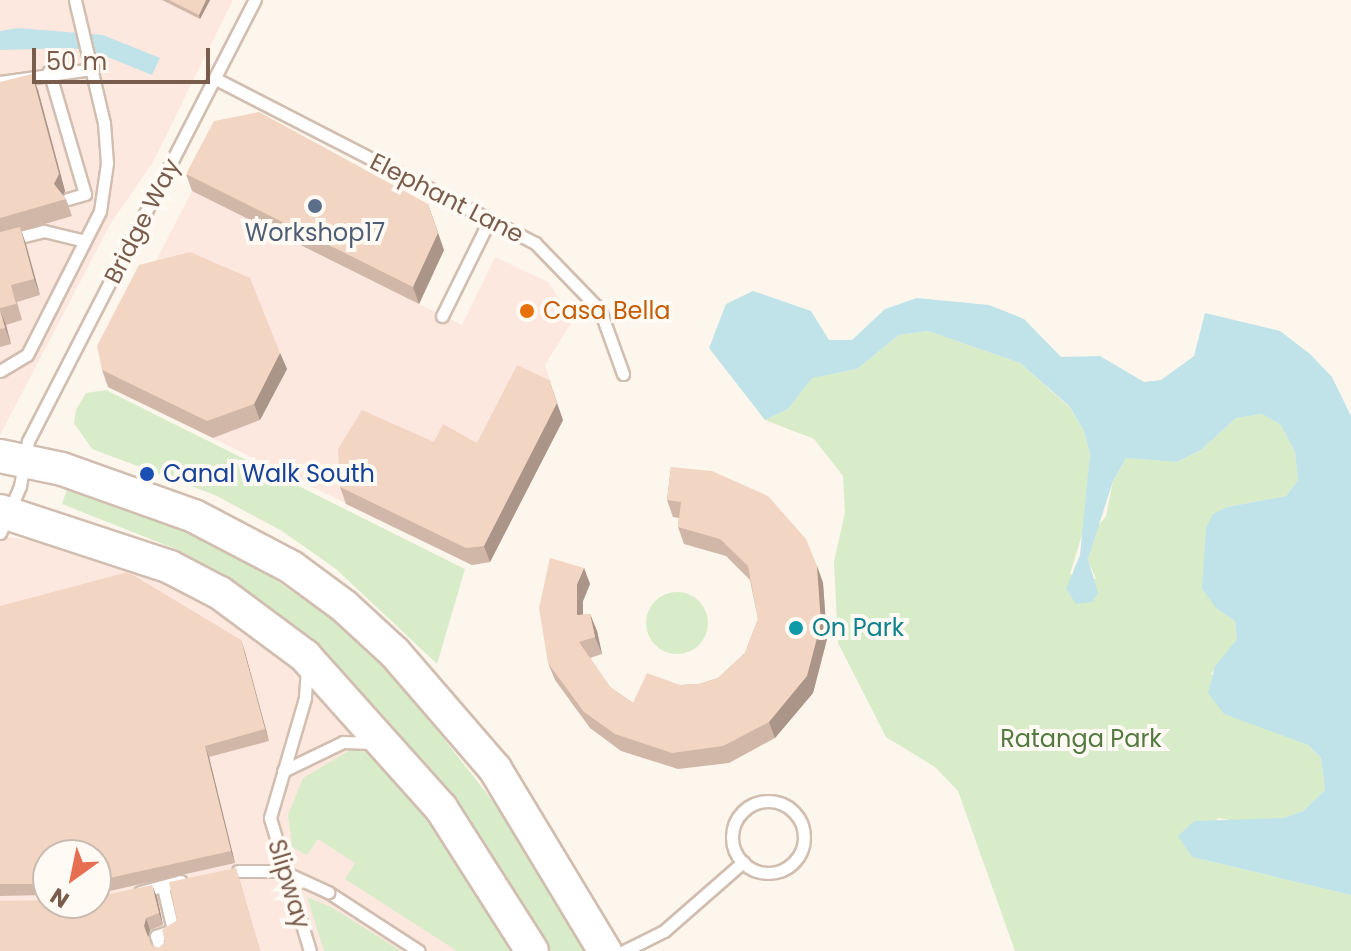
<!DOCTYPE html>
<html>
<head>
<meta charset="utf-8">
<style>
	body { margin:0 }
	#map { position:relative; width:1351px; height:951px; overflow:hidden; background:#fdf6ec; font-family:Poppins,sans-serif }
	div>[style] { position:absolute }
	.commercial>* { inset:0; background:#fde8e0 }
	.green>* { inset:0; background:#d8ecc9 }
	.round { border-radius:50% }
	.water>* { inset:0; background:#bfe3e8 }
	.roads { filter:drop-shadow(2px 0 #d1beb0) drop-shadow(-2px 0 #d1beb0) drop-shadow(0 2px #d1beb0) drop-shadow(0 -2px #d1beb0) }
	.lane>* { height:11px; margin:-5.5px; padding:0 5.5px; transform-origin:5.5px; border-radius:5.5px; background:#fff }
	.lane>.ring { margin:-5.5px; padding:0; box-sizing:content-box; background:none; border:11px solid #fff; border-radius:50% }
	.secondary>* { height:32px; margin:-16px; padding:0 16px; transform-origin:16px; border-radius:16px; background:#fff }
	.bridges { filter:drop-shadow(2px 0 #d1beb0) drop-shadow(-2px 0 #d1beb0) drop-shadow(0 2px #d1beb0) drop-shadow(0 -2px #d1beb0) }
	.lane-bridge>* { height:11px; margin:-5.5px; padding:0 5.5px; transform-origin:5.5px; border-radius:5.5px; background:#fff }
	.wall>* { inset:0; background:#d1b7a8 }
	.shaded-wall>* { inset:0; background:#aa9588 }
	.building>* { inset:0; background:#f3d5c3 }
	.dots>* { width:22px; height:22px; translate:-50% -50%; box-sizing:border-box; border:4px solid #fffaf3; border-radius:50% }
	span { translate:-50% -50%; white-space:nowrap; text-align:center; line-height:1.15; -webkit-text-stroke:8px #fffaf3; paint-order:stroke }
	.street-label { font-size:24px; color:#7a5c4d }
	.service-label { font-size:24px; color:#4e5e75 }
	.food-label { font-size:24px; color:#c56008 }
	.left { translate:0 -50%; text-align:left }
	.transit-label { font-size:24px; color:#164399 }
	.culture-label { font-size:24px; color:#0d838f }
	.park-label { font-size:24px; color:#537a41 }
	.north { position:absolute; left:32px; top:839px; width:80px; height:80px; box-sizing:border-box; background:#fffaf3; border:2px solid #cabbb1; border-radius:50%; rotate:213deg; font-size:22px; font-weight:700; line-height:32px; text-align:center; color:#7a5c4d }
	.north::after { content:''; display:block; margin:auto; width:28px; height:36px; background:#e76f51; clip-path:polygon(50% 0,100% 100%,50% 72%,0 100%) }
	.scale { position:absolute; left:32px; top:48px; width:178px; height:36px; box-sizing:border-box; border:4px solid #7a5c4d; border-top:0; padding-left:10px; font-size:24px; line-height:28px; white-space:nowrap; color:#7a5c4d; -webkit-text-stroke:6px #fffaf3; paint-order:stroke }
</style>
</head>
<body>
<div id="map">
	<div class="commercial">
		<i style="clip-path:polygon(0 0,233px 0,153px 162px,111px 223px,0 435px)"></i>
		<i style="clip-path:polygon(265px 129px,434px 221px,444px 250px,419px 304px,462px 325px,495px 257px,548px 282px,573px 320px,545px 365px,563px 420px,490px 562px,472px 565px,108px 387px,103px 363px,220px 137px)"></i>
		<i style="clip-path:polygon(evenodd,0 536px,46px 542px,109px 562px,215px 606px,270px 635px,335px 704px,520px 951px,0 951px,0 536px,48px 855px,96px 855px,96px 903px,48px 903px,48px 855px)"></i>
	</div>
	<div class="green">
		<i style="clip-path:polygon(928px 331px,1020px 363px,1069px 407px,1084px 431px,1090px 454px,1084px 528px,1070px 574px,1096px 579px,1088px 560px,1095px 530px,1106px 516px,1113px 481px,1126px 458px,1177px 462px,1201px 450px,1236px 418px,1262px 414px,1281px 425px,1295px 452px,1298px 480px,1286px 496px,1227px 507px,1217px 609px,1235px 621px,1237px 639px,1211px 674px,1266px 729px,1308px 745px,1321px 758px,1325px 790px,1303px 811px,1284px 818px,1247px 823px,1218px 818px,1192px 857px,1351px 895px,1351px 951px,1015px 951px,958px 791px,935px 767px,886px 737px,838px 643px,834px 562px,845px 512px,843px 476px,814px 439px,765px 420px,788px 409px,811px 378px,857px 369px,899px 335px)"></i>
		<i style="clip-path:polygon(106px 390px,465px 569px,437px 664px,336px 569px,282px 531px,215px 495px,92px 449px,74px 423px,76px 410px,86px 393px)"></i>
		<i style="clip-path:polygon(68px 486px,137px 504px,239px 555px,332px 619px,389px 669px,525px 842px,588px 951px,549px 951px,452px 800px,361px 692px,295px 628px,228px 578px,178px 550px,62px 504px)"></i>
		<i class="round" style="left:646px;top:592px;width:62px;height:62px"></i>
		<i style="clip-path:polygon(350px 750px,371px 752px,432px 816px,520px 951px,457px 951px,345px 879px,355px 863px,318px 839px,307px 855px,292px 847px,288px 815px,303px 778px)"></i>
		<i style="clip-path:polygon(307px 897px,333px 908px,401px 951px,324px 951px)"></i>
	</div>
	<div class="water">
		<i style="clip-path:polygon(18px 28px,103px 35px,160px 58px,152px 75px,98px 53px,72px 48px,0 50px,0 31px)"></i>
		<i style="clip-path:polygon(753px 291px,811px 311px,829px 340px,852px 340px,885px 309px,917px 298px,989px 305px,1024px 319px,1061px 357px,1100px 356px,1144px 382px,1161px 380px,1194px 356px,1205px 313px,1280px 331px,1310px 354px,1332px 377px,1351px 416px,1351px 895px,1192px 857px,1178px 836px,1194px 821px,1284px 818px,1303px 811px,1325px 790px,1321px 758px,1308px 745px,1224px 714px,1208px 693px,1215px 666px,1237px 639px,1235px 621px,1217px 609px,1202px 589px,1206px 528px,1213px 514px,1227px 507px,1286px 496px,1298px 480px,1295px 452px,1281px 425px,1262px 414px,1236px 418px,1201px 450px,1177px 462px,1126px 458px,1113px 481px,1088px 559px,1098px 593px,1092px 602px,1076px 604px,1066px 589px,1080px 555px,1090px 454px,1084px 431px,1069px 406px,1020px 363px,928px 331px,899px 335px,857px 369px,812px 378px,788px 409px,765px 420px,709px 348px,726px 304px)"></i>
	</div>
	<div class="roads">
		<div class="lane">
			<i style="left:49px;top:71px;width:128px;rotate:73.7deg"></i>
			<i style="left:85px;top:194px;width:18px;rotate:164deg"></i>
			<i style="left:216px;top:79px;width:359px;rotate:27.2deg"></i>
			<i style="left:535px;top:243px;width:93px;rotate:45.9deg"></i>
			<i style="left:600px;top:310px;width:68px;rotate:70.2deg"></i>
			<i style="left:0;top:82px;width:94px;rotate:-8deg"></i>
			<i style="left:0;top:242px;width:45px;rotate:-14deg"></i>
			<i style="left:44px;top:231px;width:42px;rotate:13.7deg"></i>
			<i style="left:442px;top:316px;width:108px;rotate:-63.7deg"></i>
			<i style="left:0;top:371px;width:31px;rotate:-31deg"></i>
			<i style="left:27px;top:355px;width:161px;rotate:-63.1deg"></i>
			<i style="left:100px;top:211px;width:49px;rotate:-81.7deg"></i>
			<i style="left:107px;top:163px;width:40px;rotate:-94.3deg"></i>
			<i style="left:104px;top:123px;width:126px;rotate:-103.3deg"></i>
			<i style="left:0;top:533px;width:51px;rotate:-66.9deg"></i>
			<i style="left:20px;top:486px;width:46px;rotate:-79.9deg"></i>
			<i style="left:28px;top:441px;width:496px;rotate:-62.8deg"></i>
			<i style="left:307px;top:668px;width:30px;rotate:94deg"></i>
			<i style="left:305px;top:698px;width:125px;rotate:106.3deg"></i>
			<i style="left:270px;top:818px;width:139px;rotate:73.3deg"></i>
			<i style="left:283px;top:771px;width:67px;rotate:-25.8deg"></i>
			<i style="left:343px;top:742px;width:31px;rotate:2deg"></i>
			<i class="ring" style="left:732px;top:801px;width:61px;height:61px"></i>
			<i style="left:140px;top:892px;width:42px;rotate:-15deg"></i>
			<i style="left:328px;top:892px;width:108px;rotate:33deg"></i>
			<i style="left:161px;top:951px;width:16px;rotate:-108deg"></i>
			<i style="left:156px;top:936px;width:18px;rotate:-19deg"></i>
			<i style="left:173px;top:930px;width:44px;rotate:-103.1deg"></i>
			<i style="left:624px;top:951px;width:45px;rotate:-26.6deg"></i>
			<i style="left:664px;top:931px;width:105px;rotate:-41.1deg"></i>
		</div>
		<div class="secondary">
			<i style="left:0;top:456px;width:63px;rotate:11.8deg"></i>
			<i style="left:62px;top:469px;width:140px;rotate:19.6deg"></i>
			<i style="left:194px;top:516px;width:110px;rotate:27.7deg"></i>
			<i style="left:291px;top:567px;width:66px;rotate:36.3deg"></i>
			<i style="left:344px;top:606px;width:69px;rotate:42.7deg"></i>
			<i style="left:395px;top:653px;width:153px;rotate:49.2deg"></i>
			<i style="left:495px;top:769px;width:213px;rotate:58.9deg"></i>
			<i style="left:0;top:511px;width:179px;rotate:18.2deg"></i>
			<i style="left:170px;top:567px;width:56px;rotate:27.5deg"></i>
			<i style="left:220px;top:593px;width:106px;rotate:36.5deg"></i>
			<i style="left:305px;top:656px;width:204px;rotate:48.2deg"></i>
			<i style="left:441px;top:808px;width:169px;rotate:57.5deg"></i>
		</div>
	</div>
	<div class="bridges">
		<div class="lane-bridge">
			<i style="left:238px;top:871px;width:44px"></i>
			<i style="left:282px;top:871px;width:51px;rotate:24.5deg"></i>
		</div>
	</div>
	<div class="wall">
		<i style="clip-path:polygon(162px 0,210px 0,200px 19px)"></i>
		<i style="clip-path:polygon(0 82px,38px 90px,65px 191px,63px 195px,66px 199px,72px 216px,21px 231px,40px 295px,17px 302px,22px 320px,6px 325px,11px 344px,0 347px)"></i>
		<i style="clip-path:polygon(186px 174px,444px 250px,419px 304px,192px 191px)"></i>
		<i style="clip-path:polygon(280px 353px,287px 369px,260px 420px,213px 438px,108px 387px,102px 370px)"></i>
		<i style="clip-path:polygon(563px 420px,490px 562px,472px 565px,346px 504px,340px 487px,434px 442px,477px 443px)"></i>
		<i style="clip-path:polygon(671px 467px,817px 566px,823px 583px,827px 639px,813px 693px,775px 738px,729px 763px,678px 769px,621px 751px,590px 728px,555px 680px,548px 663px,584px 568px,590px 584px,583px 601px,583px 615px,590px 614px,597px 631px,602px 654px,590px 658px,610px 687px,633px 703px,680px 685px,699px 684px,718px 678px,745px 653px,758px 619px,750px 580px,726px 556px,684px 544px,678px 527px,679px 518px,673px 517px,667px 500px)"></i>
		<i style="clip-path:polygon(0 606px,241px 640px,269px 741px,209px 757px,235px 863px,96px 894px,96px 855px,48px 855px,48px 895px,0 896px)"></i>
		<i style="clip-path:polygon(236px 868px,260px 951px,0 951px,48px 903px,157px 897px,163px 925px,150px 930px,148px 938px,151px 945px,159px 948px,165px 942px,177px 920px)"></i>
	</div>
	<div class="shaded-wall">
		<i style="clip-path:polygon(206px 0,210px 0,200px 19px,199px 15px)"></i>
		<i style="clip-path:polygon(32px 74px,38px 90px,65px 191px,60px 201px,54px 184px)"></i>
		<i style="clip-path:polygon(428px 204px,444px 250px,419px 304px,413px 287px)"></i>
		<i style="clip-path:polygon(20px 227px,26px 244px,40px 295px,34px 279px)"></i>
		<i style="clip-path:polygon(0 310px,6px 325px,11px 344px,5px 328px)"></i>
		<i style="clip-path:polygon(280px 353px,287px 369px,260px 420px,254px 404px)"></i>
		<i style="clip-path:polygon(549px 380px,563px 420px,490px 562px,484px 546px)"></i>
		<i style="clip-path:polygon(817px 566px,823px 583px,827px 639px,813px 693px,775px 738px,769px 722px)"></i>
		<i style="clip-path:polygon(584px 568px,590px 584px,583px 601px,583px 632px,577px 615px,577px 584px)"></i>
		<i style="clip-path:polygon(590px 614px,597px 631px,602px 654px,595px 637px)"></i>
		<i style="clip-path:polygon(241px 640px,245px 652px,269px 741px,265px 729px)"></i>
		<i style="clip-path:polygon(205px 746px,209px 757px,235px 863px,231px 851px)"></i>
		<i style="clip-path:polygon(152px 885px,157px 897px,163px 925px,159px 913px)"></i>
		<i style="clip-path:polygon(146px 918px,150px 930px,148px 938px,144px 926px)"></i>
	</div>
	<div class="building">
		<i style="clip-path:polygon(169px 0,206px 0,199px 15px)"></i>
		<i style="clip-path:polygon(32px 74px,59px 174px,54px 184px,66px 199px,0 218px,0 82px)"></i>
		<i style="clip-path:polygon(259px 112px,428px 204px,438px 233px,413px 287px,186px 174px,214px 121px)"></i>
		<i style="clip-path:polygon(20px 227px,34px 279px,11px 285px,16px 304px,0 308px,0 232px)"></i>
		<i style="clip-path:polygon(190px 252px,250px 278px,280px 353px,254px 404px,207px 421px,102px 370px,97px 346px,139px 265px)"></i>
		<i style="clip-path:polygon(0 310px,5px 328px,0 329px)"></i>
		<i style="clip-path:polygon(517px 365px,549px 380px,557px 403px,484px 546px,466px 548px,340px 487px,338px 449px,362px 410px,434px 442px,443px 424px,477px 443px)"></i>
		<i style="clip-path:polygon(671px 467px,712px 471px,768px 496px,806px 539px,817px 566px,821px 623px,807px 676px,769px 722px,723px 746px,672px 753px,615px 734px,584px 712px,548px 663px,539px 608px,550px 558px,584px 568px,577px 584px,577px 615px,590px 614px,595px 637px,579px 642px,610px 687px,633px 703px,647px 673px,680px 685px,699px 684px,718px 678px,745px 653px,758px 619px,748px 566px,720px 539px,678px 527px,681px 502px,667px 500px)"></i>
		<i style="clip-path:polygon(128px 572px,241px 640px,265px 729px,205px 746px,231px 851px,96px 881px,96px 855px,48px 855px,48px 884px,0 884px,0 606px)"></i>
		<i style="clip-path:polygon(236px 868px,260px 951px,0 951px,0 901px,48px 900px,48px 903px,96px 903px,96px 897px,152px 885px,159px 913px,146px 918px,144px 926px,151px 945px,159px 948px,165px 942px,162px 930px,177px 920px,169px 882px)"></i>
	</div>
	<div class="dots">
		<i style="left:315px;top:206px;background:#5c6f8a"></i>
		<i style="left:527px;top:311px;background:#e8710a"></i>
		<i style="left:147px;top:474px;background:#1a4fb4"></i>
		<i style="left:796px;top:628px;background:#0f9aa8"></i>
	</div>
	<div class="street-label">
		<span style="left:447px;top:198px;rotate:27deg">Elephant Lane</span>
		<span style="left:142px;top:221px;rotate:-63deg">Bridge Way</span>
		<span style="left:289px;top:884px;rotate:73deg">Slipway</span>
	</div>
	<div class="service-label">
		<span style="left:315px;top:233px">Workshop17</span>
	</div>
	<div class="food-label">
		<span class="left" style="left:543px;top:311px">Casa Bella</span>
	</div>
	<div class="transit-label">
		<span class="left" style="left:163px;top:474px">Canal Walk South</span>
	</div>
	<div class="culture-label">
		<span class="left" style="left:812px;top:628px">On Park</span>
	</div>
	<div class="park-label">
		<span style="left:1081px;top:739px">Ratanga Park</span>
	</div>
	<div class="north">N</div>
	<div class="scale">50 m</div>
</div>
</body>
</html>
